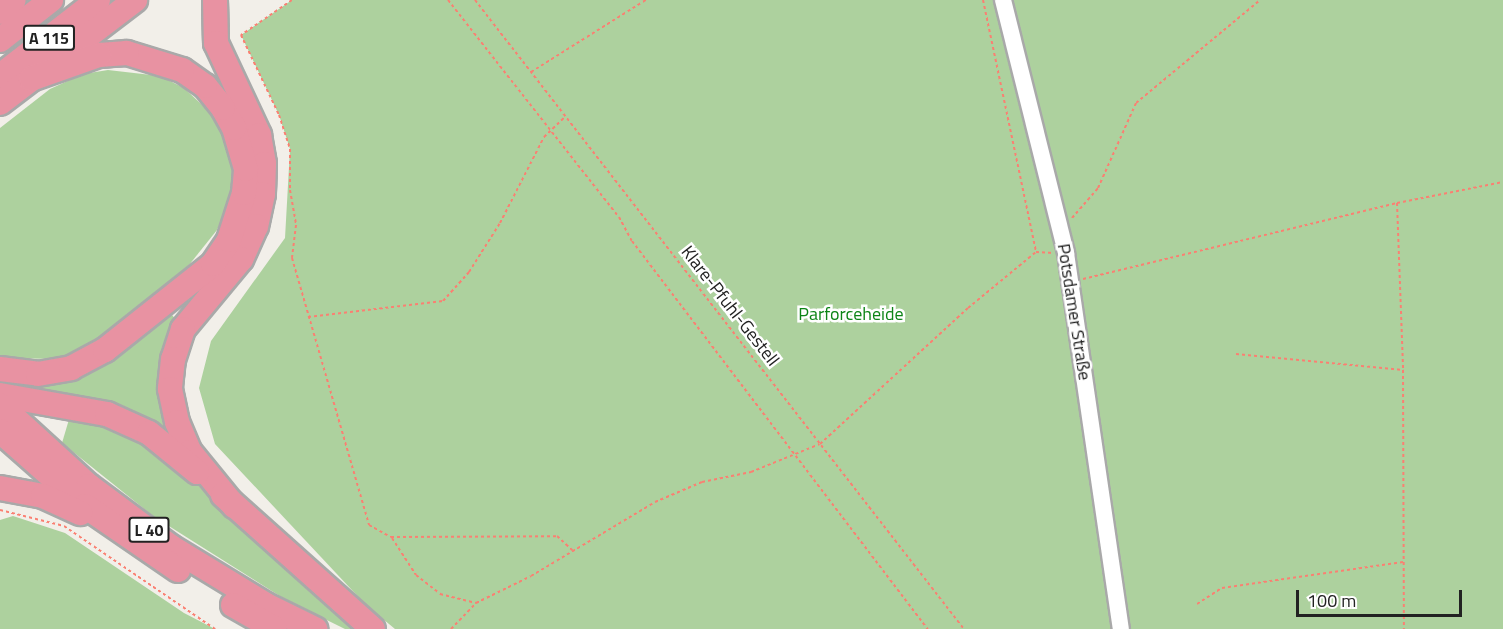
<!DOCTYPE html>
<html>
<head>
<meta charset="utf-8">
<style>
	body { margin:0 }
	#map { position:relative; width:1503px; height:629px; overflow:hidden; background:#f2efe9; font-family:"Titillium Web",sans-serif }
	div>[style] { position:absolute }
	.forest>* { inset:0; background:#add19e }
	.path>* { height:2px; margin-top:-1px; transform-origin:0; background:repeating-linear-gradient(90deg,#fa8072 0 3px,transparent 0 6px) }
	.roads { filter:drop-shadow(2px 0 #a9a9a9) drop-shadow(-2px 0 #a9a9a9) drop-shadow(0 2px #a9a9a9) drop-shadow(0 -2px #a9a9a9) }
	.minor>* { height:16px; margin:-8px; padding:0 8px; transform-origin:8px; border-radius:8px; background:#fff }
	.highway>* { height:24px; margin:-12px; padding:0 12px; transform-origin:12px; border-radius:12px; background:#e892a2 }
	span { translate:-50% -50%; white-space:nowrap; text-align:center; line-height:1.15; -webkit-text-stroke:5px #fff; paint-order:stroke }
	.shield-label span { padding:2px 4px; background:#fff; border:2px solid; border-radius:4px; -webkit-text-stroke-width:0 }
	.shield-label { font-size:16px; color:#222; font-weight:700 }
	.street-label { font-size:18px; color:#222 }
	.park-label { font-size:18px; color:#0c8416 }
	.scale { position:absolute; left:1296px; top:590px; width:166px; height:27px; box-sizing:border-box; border:3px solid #222; border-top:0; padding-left:8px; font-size:18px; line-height:21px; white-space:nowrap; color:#222; -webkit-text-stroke:4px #fff; paint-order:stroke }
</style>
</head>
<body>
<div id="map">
	<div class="forest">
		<i style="clip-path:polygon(292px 0,1503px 0,1503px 629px,395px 629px,365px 604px,215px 444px,199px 388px,211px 341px,285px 238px,290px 149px,279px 115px,241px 35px)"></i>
		<i style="clip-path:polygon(108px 70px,160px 76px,184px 88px,215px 117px,231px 155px,233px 182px,228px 205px,217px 230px,189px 265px,100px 339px,74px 354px,53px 359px,8px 358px,0 355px,0 128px,50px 89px,83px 74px)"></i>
		<i style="clip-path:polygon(172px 315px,178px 322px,170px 435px,150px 421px,112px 404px,40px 388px,43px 381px)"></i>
		<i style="clip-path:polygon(70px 416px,101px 422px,154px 446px,361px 629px,345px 629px,286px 600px,153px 516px,62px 443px)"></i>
		<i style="clip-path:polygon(13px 516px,65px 533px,184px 613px,215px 629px,0 629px,0 520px)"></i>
	</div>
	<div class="path">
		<i style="left:292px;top:0;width:62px;rotate:145.5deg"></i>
		<i style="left:241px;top:35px;width:89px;rotate:64.6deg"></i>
		<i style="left:279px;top:115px;width:36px;rotate:72deg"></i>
		<i style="left:290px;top:149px;width:41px;rotate:90deg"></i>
		<i style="left:290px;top:190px;width:36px;rotate:80deg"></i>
		<i style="left:296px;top:225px;width:33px;rotate:97deg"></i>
		<i style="left:292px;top:258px;width:278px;rotate:73.9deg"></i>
		<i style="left:369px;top:525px;width:25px;rotate:29deg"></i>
		<i style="left:391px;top:537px;width:166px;rotate:-0.3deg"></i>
		<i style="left:557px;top:536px;width:21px;rotate:43deg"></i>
		<i style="left:448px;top:0;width:276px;rotate:51.8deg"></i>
		<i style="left:619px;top:217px;width:27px;rotate:62deg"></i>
		<i style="left:632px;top:241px;width:488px;rotate:52.7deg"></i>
		<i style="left:475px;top:0;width:797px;rotate:52.14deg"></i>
		<i style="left:983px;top:0;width:258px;rotate:78.1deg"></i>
		<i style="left:531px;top:72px;width:136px;rotate:-32.1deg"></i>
		<i style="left:1397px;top:203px;width:167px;rotate:87.9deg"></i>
		<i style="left:1403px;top:370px;width:259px;rotate:89.8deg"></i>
		<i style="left:1072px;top:218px;width:40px;rotate:-49deg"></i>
		<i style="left:1098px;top:188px;width:93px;rotate:-65.9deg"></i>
		<i style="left:1136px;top:103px;width:161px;rotate:-39.7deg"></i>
		<i style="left:1083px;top:279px;width:323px;rotate:-13.6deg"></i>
		<i style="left:1397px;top:203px;width:108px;rotate:-11.2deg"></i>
		<i style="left:308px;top:317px;width:136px;rotate:-6.8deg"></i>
		<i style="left:443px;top:301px;width:39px;rotate:-48deg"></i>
		<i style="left:469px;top:272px;width:58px;rotate:-57.7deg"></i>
		<i style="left:500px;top:223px;width:97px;rotate:-62.9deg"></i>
		<i style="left:544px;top:137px;width:30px;rotate:-44deg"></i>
		<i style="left:1236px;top:354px;width:168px;rotate:5.5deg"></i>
		<i style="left:0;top:510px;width:66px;rotate:14deg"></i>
		<i style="left:64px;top:526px;width:183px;rotate:34.3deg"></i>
		<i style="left:392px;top:538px;width:44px;rotate:57deg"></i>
		<i style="left:416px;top:575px;width:31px;rotate:38deg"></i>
		<i style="left:440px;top:594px;width:37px;rotate:14deg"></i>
		<i style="left:1197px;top:604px;width:30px;rotate:-33deg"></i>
		<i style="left:1222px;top:588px;width:183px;rotate:-8.2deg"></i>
		<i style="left:451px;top:629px;width:36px;rotate:-46deg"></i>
		<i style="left:476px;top:603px;width:61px;rotate:-26.1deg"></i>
		<i style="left:531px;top:576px;width:144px;rotate:-30.8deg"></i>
		<i style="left:655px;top:502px;width:51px;rotate:-23.1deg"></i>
		<i style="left:702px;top:482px;width:50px;rotate:-11.5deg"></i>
		<i style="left:751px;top:472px;width:74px;rotate:-22.1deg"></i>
		<i style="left:820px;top:444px;width:201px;rotate:-42.6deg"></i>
		<i style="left:968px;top:308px;width:88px;rotate:-39.5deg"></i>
		<i style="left:1036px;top:252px;width:18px;rotate:3deg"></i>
	</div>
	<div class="roads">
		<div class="minor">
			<i style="left:1003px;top:0;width:261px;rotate:76deg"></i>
			<i style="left:1066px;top:253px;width:380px;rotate:81.7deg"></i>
		</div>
		<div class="highway">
			<i style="left:215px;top:0;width:43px;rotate:88.7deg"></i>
			<i style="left:216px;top:43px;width:102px;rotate:64.9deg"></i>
			<i style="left:259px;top:135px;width:29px;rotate:80deg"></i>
			<i style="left:264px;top:164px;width:30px;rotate:92deg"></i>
			<i style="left:263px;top:194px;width:33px;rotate:102deg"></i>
			<i style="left:256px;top:226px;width:36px;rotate:114deg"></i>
			<i style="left:241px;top:259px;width:91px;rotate:129.6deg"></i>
			<i style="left:183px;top:329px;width:32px;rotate:108deg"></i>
			<i style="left:173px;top:359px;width:30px;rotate:96deg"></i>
			<i style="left:170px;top:389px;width:34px;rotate:78deg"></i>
			<i style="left:177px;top:422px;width:33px;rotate:67deg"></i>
			<i style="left:190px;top:452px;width:70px;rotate:50.8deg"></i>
			<i style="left:0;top:12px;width:18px;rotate:-41deg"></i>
			<i style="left:0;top:40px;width:65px;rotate:-38.1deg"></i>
			<i style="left:0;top:76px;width:124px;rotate:-37.8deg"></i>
			<i style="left:0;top:103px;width:170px;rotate:-37.3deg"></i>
			<i style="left:0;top:369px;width:38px;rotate:7deg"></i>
			<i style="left:38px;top:374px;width:34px;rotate:-10deg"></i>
			<i style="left:71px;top:368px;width:38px;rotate:-28deg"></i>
			<i style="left:105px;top:350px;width:138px;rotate:-38.5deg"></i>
			<i style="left:213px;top:264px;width:29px;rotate:-56deg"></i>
			<i style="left:229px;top:240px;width:49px;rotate:-72.3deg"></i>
			<i style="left:244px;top:193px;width:24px;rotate:-85deg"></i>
			<i style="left:246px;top:169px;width:43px;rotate:-106.3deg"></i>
			<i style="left:234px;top:128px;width:23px;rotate:-119deg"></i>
			<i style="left:223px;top:108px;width:28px;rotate:-129deg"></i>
			<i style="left:205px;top:86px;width:28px;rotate:-145deg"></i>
			<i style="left:182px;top:70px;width:58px;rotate:-162.8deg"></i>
			<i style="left:127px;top:53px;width:28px;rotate:176deg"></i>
			<i style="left:99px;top:55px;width:72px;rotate:160.6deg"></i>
			<i style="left:0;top:395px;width:109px;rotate:10.1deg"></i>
			<i style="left:107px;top:414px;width:46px;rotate:24.3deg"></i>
			<i style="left:149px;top:433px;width:62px;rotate:39.1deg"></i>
			<i style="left:0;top:405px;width:120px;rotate:42.3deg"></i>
			<i style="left:89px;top:486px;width:102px;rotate:36.6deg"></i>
			<i style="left:171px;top:547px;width:111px;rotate:31.4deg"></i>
			<i style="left:266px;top:605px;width:55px;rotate:26.1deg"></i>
			<i style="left:0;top:431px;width:113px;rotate:41.4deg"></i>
			<i style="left:85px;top:506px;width:113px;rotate:34.5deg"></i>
			<i style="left:0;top:488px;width:44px;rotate:10.5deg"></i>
			<i style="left:43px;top:496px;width:41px;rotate:24.7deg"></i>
			<i style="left:223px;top:495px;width:201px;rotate:41.8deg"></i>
			<i style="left:233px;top:605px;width:48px;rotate:29.7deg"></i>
		</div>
	</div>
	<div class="shield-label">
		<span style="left:49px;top:38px">A 115</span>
		<span style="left:149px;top:530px">L 40</span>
	</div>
	<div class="street-label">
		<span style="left:730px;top:306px;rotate:52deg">Klare-Pfuhl-Gestell</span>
		<span style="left:1074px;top:312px;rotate:81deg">Potsdamer Straße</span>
	</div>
	<div class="park-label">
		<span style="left:851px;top:314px">Parforceheide</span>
	</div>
	<div class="scale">100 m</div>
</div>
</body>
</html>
